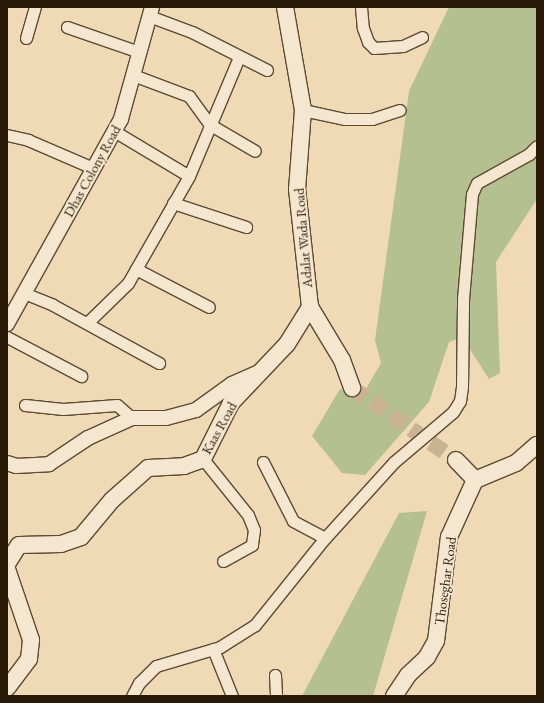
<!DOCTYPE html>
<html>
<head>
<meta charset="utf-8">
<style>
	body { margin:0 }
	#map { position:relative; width:544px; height:703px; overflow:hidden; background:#f0d9b5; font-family:"EB Garamond",serif }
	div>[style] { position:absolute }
	.green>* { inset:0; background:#b5c091 }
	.secondary-tunnel>* { height:16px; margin-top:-8px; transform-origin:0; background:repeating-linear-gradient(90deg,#c9b392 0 16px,transparent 0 24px) }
	.roads { filter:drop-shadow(1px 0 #5c4a32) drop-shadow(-1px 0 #5c4a32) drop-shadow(0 1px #5c4a32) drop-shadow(0 -1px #5c4a32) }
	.minor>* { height:11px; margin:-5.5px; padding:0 5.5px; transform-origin:5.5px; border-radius:5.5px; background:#f5e6cf }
	.tertiary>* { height:14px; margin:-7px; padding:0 7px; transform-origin:7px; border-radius:7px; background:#f5e6cf }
	.secondary>* { height:16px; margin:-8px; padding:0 8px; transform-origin:8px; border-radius:8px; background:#f5e6cf }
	span { translate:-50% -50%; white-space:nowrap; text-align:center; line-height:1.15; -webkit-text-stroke:4px #f5e6cf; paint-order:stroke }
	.street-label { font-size:14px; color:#2b1a07 }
	.frame { position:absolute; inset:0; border:8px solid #2b1a07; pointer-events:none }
</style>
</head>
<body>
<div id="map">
	<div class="green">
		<i style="clip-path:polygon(449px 7px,537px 7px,537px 199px,496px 262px,500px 373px,489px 379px,462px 337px,449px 342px,429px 402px,365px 475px,342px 473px,312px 436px,340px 389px,363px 394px,381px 363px,375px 340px,409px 91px)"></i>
		<i style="clip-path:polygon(427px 511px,373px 696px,302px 696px,399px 513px)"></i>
	</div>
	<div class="secondary-tunnel">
		<i style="left:352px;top:388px;width:126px;rotate:34.7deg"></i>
	</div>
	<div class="roads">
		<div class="minor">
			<i style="left:361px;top:7px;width:21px;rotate:85deg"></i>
			<i style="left:363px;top:28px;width:15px;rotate:70deg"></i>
			<i style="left:368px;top:42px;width:8px;rotate:45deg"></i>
			<i style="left:374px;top:48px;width:29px;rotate:-4deg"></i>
			<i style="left:403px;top:46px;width:21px;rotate:-25deg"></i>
			<i style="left:149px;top:16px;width:46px;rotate:20.4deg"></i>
			<i style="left:192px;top:32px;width:84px;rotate:26.9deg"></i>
			<i style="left:67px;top:27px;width:76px;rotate:19.1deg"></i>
			<i style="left:26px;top:38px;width:32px;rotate:-74deg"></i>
			<i style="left:133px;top:75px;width:60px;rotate:20.6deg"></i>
			<i style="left:189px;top:96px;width:34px;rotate:54deg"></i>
			<i style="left:209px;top:124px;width:53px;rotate:30.4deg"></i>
			<i style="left:303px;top:110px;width:43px;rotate:12.1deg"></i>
			<i style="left:345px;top:119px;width:27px"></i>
			<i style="left:372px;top:119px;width:29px;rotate:-18deg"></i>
			<i style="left:7px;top:135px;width:22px;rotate:13deg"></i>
			<i style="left:28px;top:140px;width:71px;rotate:23.3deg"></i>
			<i style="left:189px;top:176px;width:129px;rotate:-67.2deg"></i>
			<i style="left:173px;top:203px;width:77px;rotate:18.2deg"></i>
			<i style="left:136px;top:269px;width:82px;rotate:27.5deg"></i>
			<i style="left:24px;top:293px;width:31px;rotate:22deg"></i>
			<i style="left:53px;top:305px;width:121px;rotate:28.7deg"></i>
			<i style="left:87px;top:323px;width:57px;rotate:-44.3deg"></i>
			<i style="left:128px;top:283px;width:123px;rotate:-60.3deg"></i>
			<i style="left:189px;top:176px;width:87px;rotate:-149deg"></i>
			<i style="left:7px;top:337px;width:84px;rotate:27.8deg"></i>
			<i style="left:25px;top:405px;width:38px;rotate:6deg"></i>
			<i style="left:63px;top:409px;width:54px;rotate:-4.2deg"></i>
			<i style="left:117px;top:405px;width:20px;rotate:41deg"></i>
			<i style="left:203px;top:459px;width:72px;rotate:51.2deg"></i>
			<i style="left:248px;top:515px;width:16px;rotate:68deg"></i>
			<i style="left:254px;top:530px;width:15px;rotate:98deg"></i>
			<i style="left:252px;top:545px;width:33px;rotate:151deg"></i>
			<i style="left:263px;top:462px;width:66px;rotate:63deg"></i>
			<i style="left:293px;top:521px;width:36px;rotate:28deg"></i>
			<i style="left:213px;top:649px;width:51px;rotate:68deg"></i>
			<i style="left:275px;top:675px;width:21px;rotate:87deg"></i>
			<i style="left:132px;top:696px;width:15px;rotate:-62deg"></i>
			<i style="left:139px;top:683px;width:24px;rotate:-45deg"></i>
			<i style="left:156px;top:666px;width:67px;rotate:-16.5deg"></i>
			<i style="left:220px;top:647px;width:41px;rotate:-32.2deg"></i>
			<i style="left:255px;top:625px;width:112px;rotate:-51.2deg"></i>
			<i style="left:325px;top:538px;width:103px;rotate:-47.8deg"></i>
			<i style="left:394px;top:462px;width:77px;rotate:-40.3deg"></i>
			<i style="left:453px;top:412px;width:13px;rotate:-58deg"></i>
			<i style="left:460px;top:401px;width:15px;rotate:-82deg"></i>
			<i style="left:462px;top:386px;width:87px;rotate:-89.3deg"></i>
			<i style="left:463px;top:299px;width:105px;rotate:-85.1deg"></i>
			<i style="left:472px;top:194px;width:12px;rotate:-66deg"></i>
			<i style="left:477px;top:183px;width:60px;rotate:-29.1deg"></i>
			<i style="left:529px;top:154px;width:11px;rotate:-45deg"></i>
		</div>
		<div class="tertiary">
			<i style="left:7px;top:324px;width:235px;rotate:-60.9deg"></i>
			<i style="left:121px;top:119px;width:116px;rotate:-74.5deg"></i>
			<i style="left:7px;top:463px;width:9px;rotate:18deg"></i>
			<i style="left:16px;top:466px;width:33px;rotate:-3deg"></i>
			<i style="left:49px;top:464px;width:47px;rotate:-33.7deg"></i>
			<i style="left:88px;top:438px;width:48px;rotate:-24.4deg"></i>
			<i style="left:132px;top:418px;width:34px"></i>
			<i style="left:166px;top:418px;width:31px;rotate:-15deg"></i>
			<i style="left:196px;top:410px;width:44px;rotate:-35.8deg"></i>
			<i style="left:232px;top:384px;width:30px;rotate:-24deg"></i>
		</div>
		<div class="secondary">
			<i style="left:285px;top:7px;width:105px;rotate:80.1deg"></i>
			<i style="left:303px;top:110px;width:79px;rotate:94.3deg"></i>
			<i style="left:297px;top:189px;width:119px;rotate:83.7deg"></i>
			<i style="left:310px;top:307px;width:62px;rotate:58.9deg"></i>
			<i style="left:342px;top:360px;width:30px;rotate:70deg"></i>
			<i style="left:456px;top:460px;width:28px;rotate:46deg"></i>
			<i style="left:7px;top:564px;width:22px;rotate:-58deg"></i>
			<i style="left:19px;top:545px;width:42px;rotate:-1.4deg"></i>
			<i style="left:61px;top:544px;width:21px;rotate:-19deg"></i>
			<i style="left:81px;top:537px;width:48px;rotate:-50deg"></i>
			<i style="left:112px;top:500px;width:48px;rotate:-41.6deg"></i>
			<i style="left:148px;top:468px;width:36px;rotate:-3deg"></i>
			<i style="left:184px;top:466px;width:20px;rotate:-20deg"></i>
			<i style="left:203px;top:459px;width:63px;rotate:-63.4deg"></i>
			<i style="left:231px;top:403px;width:81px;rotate:-46.5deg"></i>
			<i style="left:287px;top:344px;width:44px;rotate:-58.1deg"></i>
			<i style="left:7px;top:569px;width:75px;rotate:71.3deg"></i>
			<i style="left:31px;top:640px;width:19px;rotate:96deg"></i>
			<i style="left:29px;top:659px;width:36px;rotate:127deg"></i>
			<i style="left:394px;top:696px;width:25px;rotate:-56deg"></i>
			<i style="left:408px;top:675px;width:26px;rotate:-43deg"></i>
			<i style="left:427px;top:657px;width:18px;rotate:-61deg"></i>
			<i style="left:436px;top:641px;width:105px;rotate:-82.9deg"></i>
			<i style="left:449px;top:537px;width:63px;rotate:-65.5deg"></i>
			<i style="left:475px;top:480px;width:44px;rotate:-22.5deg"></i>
			<i style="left:516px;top:463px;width:28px;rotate:-41deg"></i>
		</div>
	</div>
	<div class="street-label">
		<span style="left:92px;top:171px;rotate:-61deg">Dhas Colony Road</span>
		<span style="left:303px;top:238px;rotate:-95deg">Adalat Wada Road</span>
		<span style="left:219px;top:428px;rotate:-61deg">Kaas Road</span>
		<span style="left:445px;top:581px;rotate:-82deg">Thoseghar Road</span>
	</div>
	<div class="frame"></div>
</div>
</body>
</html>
